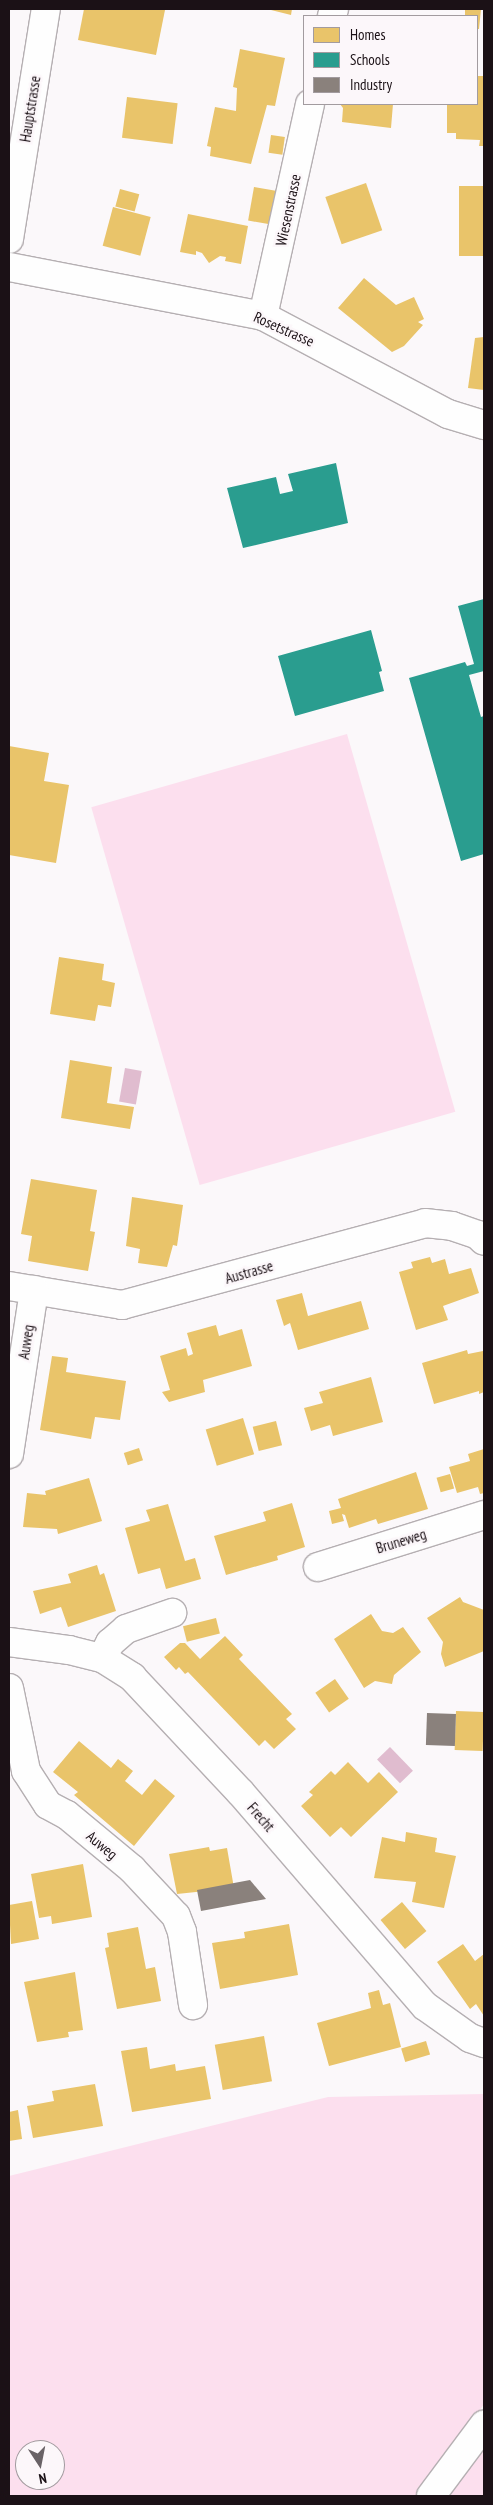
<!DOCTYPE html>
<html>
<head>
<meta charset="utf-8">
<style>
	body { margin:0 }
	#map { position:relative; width:493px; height:2505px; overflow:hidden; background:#fbf8fa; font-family:"PT Sans Narrow",sans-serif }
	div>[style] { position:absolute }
	.green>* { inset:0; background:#fcdfee; transform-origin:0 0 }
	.water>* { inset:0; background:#e0bccf; transform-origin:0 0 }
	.homes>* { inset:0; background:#e9c46a; transform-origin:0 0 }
	.schools>* { inset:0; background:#2a9d8f }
	.industry>* { inset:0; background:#8a817c; transform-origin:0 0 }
	.roads { filter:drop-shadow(1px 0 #b5afb2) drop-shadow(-1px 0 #b5afb2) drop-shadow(0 1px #b5afb2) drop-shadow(0 -1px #b5afb2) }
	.street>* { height:28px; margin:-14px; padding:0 14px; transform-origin:14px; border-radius:14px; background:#fefefe }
	.secondary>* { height:28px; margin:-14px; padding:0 14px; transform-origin:14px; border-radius:14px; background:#fefefe }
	span { translate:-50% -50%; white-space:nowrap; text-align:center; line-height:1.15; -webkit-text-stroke:5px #fcf7fa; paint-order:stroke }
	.street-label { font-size:15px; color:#1b1116 }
	.frame { position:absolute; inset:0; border:10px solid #1b1116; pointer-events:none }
	.legend { position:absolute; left:303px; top:15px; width:175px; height:90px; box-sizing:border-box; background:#fcf7fa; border:1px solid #a29b9f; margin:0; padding:6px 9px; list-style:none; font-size:15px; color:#1b1116 }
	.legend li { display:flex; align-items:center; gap:10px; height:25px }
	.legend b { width:25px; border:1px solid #a29b9f }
	.north { position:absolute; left:15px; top:2440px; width:50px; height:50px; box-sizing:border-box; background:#fcf7fa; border:1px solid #a29b9f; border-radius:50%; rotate:169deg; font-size:14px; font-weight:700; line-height:20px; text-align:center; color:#1b1116 }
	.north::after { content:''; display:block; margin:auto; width:18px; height:22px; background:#696266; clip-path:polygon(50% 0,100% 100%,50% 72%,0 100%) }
</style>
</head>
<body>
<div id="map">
	<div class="green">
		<i style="left:347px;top:734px;width:393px;height:266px;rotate:74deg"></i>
		<i style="clip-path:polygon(evenodd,484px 2094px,484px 2404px,421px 2496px,9px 2496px,9px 2176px,328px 2097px,484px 2094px,25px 2450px,55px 2450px,55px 2480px,25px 2480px,25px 2450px)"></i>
		<i style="clip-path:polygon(484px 2445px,484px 2496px,448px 2496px)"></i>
	</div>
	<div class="water">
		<i style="left:125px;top:1068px;width:17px;height:34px;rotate:10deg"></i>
		<i style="left:390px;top:1747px;width:33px;height:18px;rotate:46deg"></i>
	</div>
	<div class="homes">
		<i style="clip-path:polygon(84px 9px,165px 10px,156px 55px,78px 40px)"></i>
		<i style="clip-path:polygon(267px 9px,292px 9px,291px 15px)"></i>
		<i style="clip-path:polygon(465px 9px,481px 9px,479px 29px,477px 29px,477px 16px,465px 16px)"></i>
		<i style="clip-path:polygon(240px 49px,285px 58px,275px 106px,267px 105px,251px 164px,210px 156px,211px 147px,207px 146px,215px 107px,236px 111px,237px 88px,233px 87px)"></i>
		<i style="clip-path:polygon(477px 76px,484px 76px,484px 146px,479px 146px,480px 140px,456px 139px,456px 133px,447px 133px,447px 104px,477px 104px)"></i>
		<i style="left:127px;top:97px;width:51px;height:41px;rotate:7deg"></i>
		<i style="clip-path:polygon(340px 104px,393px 104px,391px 128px,342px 122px,343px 108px)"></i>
		<i style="left:271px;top:135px;width:14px;height:18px;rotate:8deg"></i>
		<i style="left:366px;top:183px;width:50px;height:43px;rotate:71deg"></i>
		<i style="left:484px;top:186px;width:70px;height:25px;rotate:90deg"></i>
		<i style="left:254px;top:187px;width:22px;height:34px;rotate:10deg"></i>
		<i style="left:120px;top:189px;width:20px;height:18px;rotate:15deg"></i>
		<i style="left:113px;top:207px;width:39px;height:40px;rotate:15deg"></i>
		<i style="clip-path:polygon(188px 214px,248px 226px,241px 264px,225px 261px,226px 257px,220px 256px,209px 263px,202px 253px,196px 251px,196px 255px,180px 252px)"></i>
		<i style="clip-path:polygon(364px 278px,396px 305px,414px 297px,424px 319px,418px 322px,423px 325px,404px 346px,392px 352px,338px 308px)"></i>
		<i style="clip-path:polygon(484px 337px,484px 390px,468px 388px,475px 338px)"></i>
		<i style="clip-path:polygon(9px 746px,49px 753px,44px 781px,69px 785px,56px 863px,9px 855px)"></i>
		<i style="clip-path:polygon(59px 957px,104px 964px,102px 980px,115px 983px,111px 1007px,98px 1005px,95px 1021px,50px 1014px)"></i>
		<i style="clip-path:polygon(70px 1060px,112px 1067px,107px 1103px,134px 1107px,130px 1129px,61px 1118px)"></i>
		<i style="clip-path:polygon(31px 1179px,97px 1190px,90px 1231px,95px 1232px,88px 1271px,28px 1261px,32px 1236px,21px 1234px)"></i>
		<i style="clip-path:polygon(132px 1197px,183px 1205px,177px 1246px,173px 1245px,167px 1267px,138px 1263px,140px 1249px,126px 1246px)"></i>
		<i style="clip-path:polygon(430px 1257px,432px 1263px,445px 1259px,449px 1274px,471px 1268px,479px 1293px,443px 1306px,448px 1320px,416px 1330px,399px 1272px,413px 1268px,411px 1262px)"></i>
		<i style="clip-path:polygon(302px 1293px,308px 1316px,361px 1301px,369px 1329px,298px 1350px,290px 1323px,284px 1326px,276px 1300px)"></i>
		<i style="clip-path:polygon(216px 1325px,219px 1336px,242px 1329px,252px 1366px,203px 1380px,205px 1392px,169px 1402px,162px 1392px,170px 1390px,160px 1356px,186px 1348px,188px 1356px,193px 1354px,187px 1333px)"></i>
		<i style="clip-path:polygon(467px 1350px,468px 1354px,483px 1351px,484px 1392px,479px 1394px,479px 1391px,434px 1404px,422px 1363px)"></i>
		<i style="clip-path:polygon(52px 1356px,68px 1358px,66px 1372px,126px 1381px,120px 1420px,95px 1417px,91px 1439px,40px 1430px)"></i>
		<i style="clip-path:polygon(371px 1377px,383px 1422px,333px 1436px,330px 1425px,311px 1431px,304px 1408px,323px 1403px,319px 1392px)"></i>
		<i style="left:243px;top:1418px;width:38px;height:39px;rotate:73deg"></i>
		<i style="left:276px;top:1421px;width:25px;height:24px;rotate:76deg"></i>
		<i style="left:139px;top:1448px;width:13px;height:16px;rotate:72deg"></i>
		<i style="clip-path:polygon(484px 1449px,484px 1493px,480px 1494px,478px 1487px,457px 1493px,449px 1467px,470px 1461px,468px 1454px)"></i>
		<i style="clip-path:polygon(416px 1472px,428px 1509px,378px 1524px,376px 1519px,349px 1528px,345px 1515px,342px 1514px,344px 1521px,332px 1524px,329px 1511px,341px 1508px,338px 1499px)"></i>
		<i style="left:450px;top:1474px;width:15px;height:14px;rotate:74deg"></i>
		<i style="clip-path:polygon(89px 1478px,102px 1521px,58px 1534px,57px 1529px,23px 1527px,27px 1493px,46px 1495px,45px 1491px)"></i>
		<i style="clip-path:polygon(292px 1503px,305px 1547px,277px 1556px,278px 1560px,226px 1575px,214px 1536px,266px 1521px,263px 1512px)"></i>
		<i style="clip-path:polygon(168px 1504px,185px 1561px,195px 1558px,201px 1579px,166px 1589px,160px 1568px,138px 1574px,125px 1528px,150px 1521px,146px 1510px)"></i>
		<i style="clip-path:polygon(97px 1565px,100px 1575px,104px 1573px,116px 1611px,68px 1627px,61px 1607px,40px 1614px,33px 1591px,71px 1583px,68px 1574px)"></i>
		<i style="clip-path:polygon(460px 1597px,463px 1602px,484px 1610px,484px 1651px,445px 1667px,441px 1654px,443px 1642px,427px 1618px)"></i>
		<i style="clip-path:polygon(371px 1614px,382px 1631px,393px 1633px,403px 1627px,421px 1652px,394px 1675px,392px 1684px,375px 1681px,364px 1688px,334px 1639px)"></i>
		<i style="left:216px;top:1618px;width:16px;height:34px;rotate:76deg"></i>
		<i style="clip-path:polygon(225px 1636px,243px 1655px,239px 1659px,292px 1714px,286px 1719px,296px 1729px,274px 1749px,265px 1740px,259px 1746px,188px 1672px,185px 1674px,179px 1667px,176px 1670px,164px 1657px,180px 1643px,185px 1643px,200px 1659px)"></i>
		<i style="left:335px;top:1679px;width:24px;height:24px;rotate:55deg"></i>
		<i style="left:456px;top:1711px;width:28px;height:39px;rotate:2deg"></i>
		<i style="clip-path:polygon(79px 1741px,111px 1768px,118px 1759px,133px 1771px,125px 1781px,142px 1795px,155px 1779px,175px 1796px,134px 1846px,74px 1795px,78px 1792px,53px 1772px)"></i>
		<i style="clip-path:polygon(348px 1762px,368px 1783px,379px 1772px,398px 1792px,351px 1837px,341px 1827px,330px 1837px,301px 1806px,313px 1795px,309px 1792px,331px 1771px,335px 1775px)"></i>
		<i style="clip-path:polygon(406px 1832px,437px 1838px,435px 1852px,456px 1856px,444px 1908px,412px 1902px,416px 1882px,374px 1878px,382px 1837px,405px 1842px)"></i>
		<i style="clip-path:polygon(209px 1847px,210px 1851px,227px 1848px,234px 1888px,177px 1894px,169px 1854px)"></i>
		<i style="clip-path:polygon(83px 1864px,92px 1917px,52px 1924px,51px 1916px,39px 1918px,31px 1874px)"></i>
		<i style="clip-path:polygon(32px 1901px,39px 1939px,11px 1944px,9px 1905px)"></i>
		<i style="left:402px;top:1902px;width:38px;height:28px;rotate:50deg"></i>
		<i style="clip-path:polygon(289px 1924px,298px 1975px,220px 1989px,212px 1943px,245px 1938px,244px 1932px)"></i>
		<i style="clip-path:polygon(138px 1927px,146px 1969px,155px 1967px,161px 2001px,117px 2009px,105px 1948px,109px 1947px,107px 1933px)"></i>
		<i style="clip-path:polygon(463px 1944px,475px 1961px,484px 1954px,484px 2016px,476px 2004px,470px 2009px,437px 1962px)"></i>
		<i style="clip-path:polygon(75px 1972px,83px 2030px,68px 2032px,69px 2037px,37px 2042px,24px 1982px)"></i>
		<i style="clip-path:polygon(379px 1990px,383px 2005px,390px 2003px,401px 2047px,329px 2066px,317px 2023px,371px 2008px,368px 1993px)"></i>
		<i style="left:264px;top:2036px;width:46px;height:50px;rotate:80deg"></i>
		<i style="left:426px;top:2041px;width:14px;height:26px;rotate:73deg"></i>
		<i style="clip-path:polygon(147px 2047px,150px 2069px,175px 2064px,176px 2071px,205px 2066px,211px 2099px,132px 2112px,121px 2051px)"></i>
		<i style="clip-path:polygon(95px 2084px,103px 2126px,33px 2138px,27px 2106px,54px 2101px,52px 2091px)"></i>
		<i style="clip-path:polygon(18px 2110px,22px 2139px,9px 2141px,9px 2112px)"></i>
	</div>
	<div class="schools">
		<i style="clip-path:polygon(336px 463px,348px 523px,243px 548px,227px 488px,276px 477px,280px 494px,293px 491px,288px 474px)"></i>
		<i style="clip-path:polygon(484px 599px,484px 671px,469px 675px,481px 717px,484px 716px,484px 854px,461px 861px,409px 678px,465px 662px,467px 666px,474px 664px,458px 606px)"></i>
		<i style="clip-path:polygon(371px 630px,382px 671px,379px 672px,384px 691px,295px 716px,278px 656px)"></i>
	</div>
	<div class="industry">
		<i style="left:427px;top:1713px;width:29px;height:32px;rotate:2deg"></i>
		<i style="clip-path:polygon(250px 1880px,266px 1899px,201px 1911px,197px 1890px)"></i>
	</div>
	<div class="roads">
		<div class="street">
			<i style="left:332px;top:16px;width:7px;rotate:-74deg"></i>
			<i style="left:9px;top:267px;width:259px;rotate:10.9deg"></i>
			<i style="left:263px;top:316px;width:209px;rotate:27.9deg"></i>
			<i style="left:448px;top:414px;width:38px;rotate:17deg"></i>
			<i style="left:263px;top:316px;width:217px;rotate:-77.5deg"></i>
			<i style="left:9px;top:1286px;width:115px;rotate:9.5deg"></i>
			<i style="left:122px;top:1305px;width:314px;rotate:-15.1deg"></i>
			<i style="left:425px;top:1223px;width:27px;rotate:6deg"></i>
			<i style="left:452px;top:1226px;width:28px;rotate:19deg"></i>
			<i style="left:478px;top:1235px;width:8px;rotate:45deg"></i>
			<i style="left:9px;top:1454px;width:166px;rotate:-81.3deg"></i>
			<i style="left:318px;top:1567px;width:174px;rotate:-17.4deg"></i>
			<i style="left:9px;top:1642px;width:61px;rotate:7.6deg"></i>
			<i style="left:69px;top:1650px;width:34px;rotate:14deg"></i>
			<i style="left:102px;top:1658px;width:36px;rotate:32deg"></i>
			<i style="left:132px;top:1677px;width:159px;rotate:46.8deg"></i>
			<i style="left:241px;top:1793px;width:281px;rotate:49.2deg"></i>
			<i style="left:425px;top:2006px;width:55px;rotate:35.4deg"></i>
			<i style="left:470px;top:2038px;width:15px;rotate:20deg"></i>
			<i style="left:102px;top:1658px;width:17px;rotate:-62deg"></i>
			<i style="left:110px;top:1643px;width:21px;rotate:-41deg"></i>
			<i style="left:126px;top:1629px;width:49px;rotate:-19.2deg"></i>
			<i style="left:9px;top:1688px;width:85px;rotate:78.4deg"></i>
			<i style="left:26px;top:1771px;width:40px;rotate:57.1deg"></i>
			<i style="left:48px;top:1805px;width:21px;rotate:28deg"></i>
			<i style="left:67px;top:1815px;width:85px;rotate:39.7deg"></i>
			<i style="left:132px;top:1869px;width:64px;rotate:46.9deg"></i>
			<i style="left:176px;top:1916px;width:17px;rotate:69deg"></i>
			<i style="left:182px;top:1932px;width:74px;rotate:81.4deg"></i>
			<i style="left:431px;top:2496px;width:89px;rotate:-53.3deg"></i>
		</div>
		<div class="secondary">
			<i style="left:9px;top:239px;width:233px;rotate:-80.9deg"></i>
		</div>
	</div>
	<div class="street-label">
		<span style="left:30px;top:109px;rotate:-81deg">Hauptstrasse</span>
		<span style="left:288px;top:210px;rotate:-78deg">Wiesenstrasse</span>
		<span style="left:284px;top:329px;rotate:24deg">Rosetstrasse</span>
		<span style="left:249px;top:1272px;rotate:-16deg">Austrasse</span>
		<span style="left:26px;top:1342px;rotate:-81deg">Auweg</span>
		<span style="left:401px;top:1541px;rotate:-17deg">Bruneweg</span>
		<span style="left:261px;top:1817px;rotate:49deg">Frecht</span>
		<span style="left:102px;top:1845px;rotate:40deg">Auweg</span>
	</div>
	<div class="frame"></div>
	<ul class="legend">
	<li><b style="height:14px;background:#e9c46a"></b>Homes</li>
	<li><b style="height:14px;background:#2a9d8f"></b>Schools</li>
	<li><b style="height:14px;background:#8a817c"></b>Industry</li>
	</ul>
	<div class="north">N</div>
</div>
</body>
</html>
